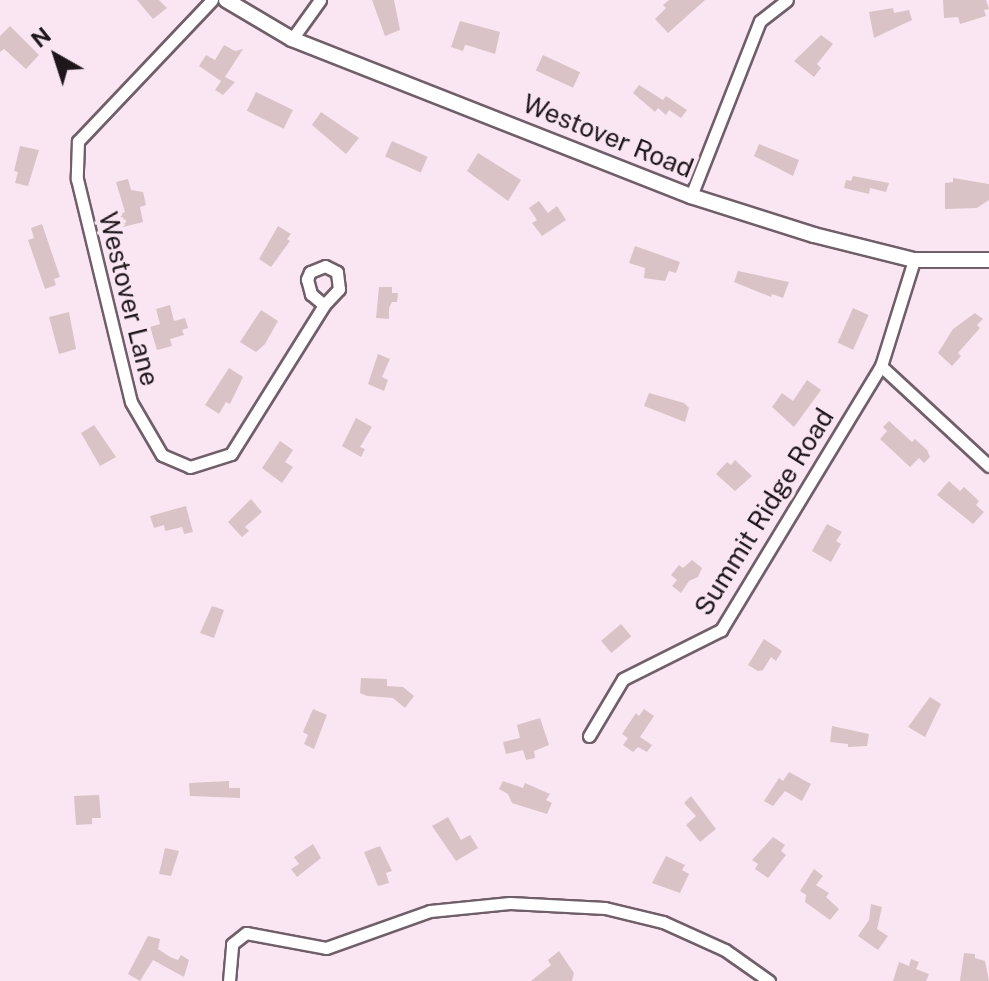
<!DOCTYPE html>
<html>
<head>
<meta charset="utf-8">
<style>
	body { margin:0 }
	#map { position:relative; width:989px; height:981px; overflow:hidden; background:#fae6f2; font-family:"Public Sans",sans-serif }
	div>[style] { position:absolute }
	.building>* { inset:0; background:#dac3c7; transform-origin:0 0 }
	.roads { filter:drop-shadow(2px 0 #705f69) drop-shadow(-2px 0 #705f69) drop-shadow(0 2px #705f69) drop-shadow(0 -2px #705f69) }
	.minor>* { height:11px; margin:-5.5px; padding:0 5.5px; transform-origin:5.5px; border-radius:5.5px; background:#fff }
	.tertiary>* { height:14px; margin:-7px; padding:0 7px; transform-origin:7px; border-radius:7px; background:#fff }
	span { translate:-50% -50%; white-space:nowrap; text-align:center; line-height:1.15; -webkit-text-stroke:8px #fae6f2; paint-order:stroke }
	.street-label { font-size:26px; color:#1d161a }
	.north { position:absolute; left:16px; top:16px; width:80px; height:80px; -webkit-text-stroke:6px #fae6f2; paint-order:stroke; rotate:321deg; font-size:22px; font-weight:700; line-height:32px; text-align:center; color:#1d161a }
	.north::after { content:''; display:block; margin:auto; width:28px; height:36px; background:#1d161a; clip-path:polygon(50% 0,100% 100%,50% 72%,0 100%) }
</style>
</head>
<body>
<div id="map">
	<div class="building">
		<i style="clip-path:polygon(137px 0,159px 0,167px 8px,153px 19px)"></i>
		<i style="clip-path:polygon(372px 0,394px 0,400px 30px,385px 36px)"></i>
		<i style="clip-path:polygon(669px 0,705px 0,668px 33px,655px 19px,666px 8px,663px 5px)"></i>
		<i style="clip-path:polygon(943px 0,986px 0,989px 9px,984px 10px,986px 16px,960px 24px,958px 17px,944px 18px)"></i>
		<i style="clip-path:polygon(893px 8px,894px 13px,909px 10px,912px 20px,874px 38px,869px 12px)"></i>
		<i style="clip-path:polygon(460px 21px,500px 32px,495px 54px,470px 46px,465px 45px,463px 51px,451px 47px)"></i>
		<i style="clip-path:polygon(10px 26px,39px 55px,26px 69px,4px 49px,0 52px,0 36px)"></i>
		<i style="clip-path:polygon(821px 35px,833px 44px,817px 64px,821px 68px,814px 77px,794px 61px)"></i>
		<i style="clip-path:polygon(224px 45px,235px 51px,243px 49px,225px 77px,235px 82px,223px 95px,215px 90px,221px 81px,199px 66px,206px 55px,215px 60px)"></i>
		<i style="left:543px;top:55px;width:41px;height:17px;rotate:25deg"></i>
		<i style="clip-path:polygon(639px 85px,663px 100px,666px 96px,687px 110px,681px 118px,669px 110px,666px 115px,658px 108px,655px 112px,633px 93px)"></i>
		<i style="left:256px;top:92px;width:41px;height:21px;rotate:26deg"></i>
		<i style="clip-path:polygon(321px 112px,359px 138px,346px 154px,312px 125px)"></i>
		<i style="left:392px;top:141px;width:39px;height:17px;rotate:24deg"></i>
		<i style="clip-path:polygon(759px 144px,799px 160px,793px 176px,754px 156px)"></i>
		<i style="clip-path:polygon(20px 146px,39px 150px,28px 186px,15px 183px,18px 172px,14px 171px)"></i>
		<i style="clip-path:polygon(478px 153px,521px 180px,508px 201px,467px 171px)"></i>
		<i style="clip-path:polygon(853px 176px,889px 183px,886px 192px,870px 188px,869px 194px,844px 188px,846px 180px,851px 181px)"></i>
		<i style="clip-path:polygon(953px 178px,989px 184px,989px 200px,977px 208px,945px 209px,945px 183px,953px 182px)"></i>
		<i style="clip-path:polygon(128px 179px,131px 190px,143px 192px,146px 205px,140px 207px,143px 222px,123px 227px,120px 214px,125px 212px,116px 182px)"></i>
		<i style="clip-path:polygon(539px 201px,548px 213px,557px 206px,566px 220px,542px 236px,532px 223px,537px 220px,529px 208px)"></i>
		<i style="clip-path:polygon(42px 224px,60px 277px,54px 279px,56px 285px,45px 289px,28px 240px,34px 238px,31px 228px)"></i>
		<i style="clip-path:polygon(278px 226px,291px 234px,287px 239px,290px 241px,271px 267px,259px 259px)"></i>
		<i style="clip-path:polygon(635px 246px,680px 262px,676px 273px,669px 271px,665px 281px,644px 278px,645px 268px,629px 263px)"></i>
		<i style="clip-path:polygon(738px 271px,789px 282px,783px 298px,772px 294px,771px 297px,734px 282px)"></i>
		<i style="clip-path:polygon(379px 287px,392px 287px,392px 293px,398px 293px,397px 302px,392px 302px,389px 308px,389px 319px,376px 318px)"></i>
		<i style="clip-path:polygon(170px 305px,174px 321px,185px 318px,188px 328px,182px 330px,184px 335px,170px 339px,172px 346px,157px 350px,150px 327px,160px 324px,156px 309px)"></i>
		<i style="left:853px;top:308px;width:17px;height:38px;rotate:24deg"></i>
		<i style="clip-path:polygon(261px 310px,278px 321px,265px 344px,256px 352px,240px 342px)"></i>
		<i style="clip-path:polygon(69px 312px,76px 349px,59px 354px,49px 317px)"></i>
		<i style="clip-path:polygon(975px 313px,983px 319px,977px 325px,980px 328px,958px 353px,961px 356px,952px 366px,938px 353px,953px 329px)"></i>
		<i style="clip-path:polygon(378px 354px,390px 359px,382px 377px,388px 380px,384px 391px,368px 384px)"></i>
		<i style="clip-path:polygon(229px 368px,243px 377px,230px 404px,226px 402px,219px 414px,205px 405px)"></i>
		<i style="clip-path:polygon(807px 380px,821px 390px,794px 427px,772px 407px,782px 393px,793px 401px)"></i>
		<i style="clip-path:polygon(649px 393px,684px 403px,689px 408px,685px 422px,644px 406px)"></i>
		<i style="clip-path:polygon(356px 418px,372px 427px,360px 447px,365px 449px,361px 457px,342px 446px)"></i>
		<i style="clip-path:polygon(889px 421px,912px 442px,915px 439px,927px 450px,930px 457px,924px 463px,919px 458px,910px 467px,880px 439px,887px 431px,883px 427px)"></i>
		<i style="clip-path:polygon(94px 425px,116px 457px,100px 466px,81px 433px)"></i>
		<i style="clip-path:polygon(280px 441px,293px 450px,285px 462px,293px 467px,282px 483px,262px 468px)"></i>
		<i style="clip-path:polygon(735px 460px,752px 476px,735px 491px,716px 474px,727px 462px,731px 465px)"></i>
		<i style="clip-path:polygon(949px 481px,960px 491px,964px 487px,979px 501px,976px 505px,984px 512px,973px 524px,937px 495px)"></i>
		<i style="clip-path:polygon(251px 499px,262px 512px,245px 527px,249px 531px,242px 537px,228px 522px)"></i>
		<i style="clip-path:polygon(186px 506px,193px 532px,184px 534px,182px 527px,165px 531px,164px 525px,154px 528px,150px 516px)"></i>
		<i style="clip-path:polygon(827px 524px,842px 532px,836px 541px,841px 544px,831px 562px,812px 551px)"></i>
		<i style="clip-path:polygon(692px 560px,702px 568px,698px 577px,689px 581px,681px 593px,672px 586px,677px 580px,671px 575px,679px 565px,683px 568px)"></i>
		<i style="clip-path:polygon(212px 606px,224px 610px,214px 638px,200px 633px)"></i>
		<i style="left:621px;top:624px;width:16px;height:26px;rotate:50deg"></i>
		<i style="clip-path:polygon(764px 639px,782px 651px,776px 661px,771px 657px,763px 670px,758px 671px,748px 665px)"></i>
		<i style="clip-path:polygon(361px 678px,387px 679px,387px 686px,403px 687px,414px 696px,405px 708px,393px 698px,367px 696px,360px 693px)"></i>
		<i style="clip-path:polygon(930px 697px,941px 704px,925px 737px,908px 727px)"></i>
		<i style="clip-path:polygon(313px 709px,327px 715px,314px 749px,304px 744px,308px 735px,303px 732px)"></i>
		<i style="clip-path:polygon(644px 709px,654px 716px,640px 737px,652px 745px,647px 752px,638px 747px,633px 752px,623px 745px,628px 738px,622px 734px,636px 713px,639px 716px)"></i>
		<i style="clip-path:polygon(540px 718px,549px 745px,534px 751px,535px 758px,526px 760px,523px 750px,506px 754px,503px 742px,520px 738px,517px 725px)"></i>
		<i style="clip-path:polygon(832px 726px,869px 734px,867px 746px,848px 747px,848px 744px,830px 742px)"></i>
		<i style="clip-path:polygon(789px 772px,811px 784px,802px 801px,785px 791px,773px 806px,764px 801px,779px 778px,783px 781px)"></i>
		<i style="clip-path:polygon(229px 781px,229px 788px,240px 788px,240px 798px,190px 796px,189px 783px)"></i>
		<i style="clip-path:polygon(503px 781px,523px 788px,525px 783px,550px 794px,546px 800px,552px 803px,547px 814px,512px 803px,508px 794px,499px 789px)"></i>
		<i style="clip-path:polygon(99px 795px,101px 818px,92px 818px,92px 824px,76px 825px,74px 796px)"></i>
		<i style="clip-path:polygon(691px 796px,716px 829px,700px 842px,686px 825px,696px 816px,684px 803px)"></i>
		<i style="clip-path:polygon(448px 817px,461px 840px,470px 835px,478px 848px,456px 861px,432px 826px)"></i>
		<i style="clip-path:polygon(773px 837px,785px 845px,781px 851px,786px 855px,768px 878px,755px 869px,758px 864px,752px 860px)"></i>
		<i style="clip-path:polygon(313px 844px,321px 858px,297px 877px,291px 869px,299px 864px,294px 857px)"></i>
		<i style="clip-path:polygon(380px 846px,392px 871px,386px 873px,389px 883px,378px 886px,364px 852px)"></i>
		<i style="clip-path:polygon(165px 848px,179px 851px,171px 876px,159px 874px)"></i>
		<i style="clip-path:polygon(666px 856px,685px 865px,682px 870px,689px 874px,680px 893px,652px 883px)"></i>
		<i style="clip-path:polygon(814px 869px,823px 876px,816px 885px,829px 893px,826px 897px,839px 909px,830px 920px,805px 902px,806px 895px,800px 891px)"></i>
		<i style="clip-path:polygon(871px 904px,882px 907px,877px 929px,888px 936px,878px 950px,858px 936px,869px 920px)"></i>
		<i style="clip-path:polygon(148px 936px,160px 939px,158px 949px,170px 957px,178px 960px,181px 955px,189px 960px,184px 977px,153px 960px,140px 981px,128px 974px)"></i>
		<i style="clip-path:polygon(559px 951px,574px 973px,572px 981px,531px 981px,551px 965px,548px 960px)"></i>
		<i style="clip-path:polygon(964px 953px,975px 954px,975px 958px,985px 961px,989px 981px,960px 981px)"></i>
		<i style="clip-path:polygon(911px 959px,919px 962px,916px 969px,929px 974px,926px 981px,893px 981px,899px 962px,909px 966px)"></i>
	</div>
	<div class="roads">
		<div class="minor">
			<i style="left:212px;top:0;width:195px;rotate:133.5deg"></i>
			<i style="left:78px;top:141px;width:38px;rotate:92deg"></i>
			<i style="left:77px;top:179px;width:229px;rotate:76.4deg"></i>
			<i style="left:131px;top:402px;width:61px;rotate:59.7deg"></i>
			<i style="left:162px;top:455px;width:30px;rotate:23deg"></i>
			<i style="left:190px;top:467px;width:43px;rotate:-17.6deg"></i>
			<i style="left:231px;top:454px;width:176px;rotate:-58deg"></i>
			<i style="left:324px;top:305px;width:22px;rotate:-47deg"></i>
			<i style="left:339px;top:289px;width:17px;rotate:-97deg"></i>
			<i style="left:337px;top:272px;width:13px;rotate:-153deg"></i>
			<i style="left:325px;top:266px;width:16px;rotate:158deg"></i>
			<i style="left:310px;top:272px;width:8px;rotate:113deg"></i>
			<i style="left:307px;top:279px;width:16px;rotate:75deg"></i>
			<i style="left:311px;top:294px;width:17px;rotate:40deg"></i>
			<i style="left:292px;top:39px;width:48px;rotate:-54.3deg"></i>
			<i style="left:691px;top:196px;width:188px;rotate:-68.5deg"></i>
			<i style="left:760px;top:21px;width:34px;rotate:-38deg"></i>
			<i style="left:881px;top:366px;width:147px;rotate:42.8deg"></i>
			<i style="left:589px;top:736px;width:66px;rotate:-59.2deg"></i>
			<i style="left:623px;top:679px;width:110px;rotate:-26.6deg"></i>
			<i style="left:721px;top:630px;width:309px;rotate:-58.8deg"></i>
			<i style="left:881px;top:366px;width:111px;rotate:-72.7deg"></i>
			<i style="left:229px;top:981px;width:37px;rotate:-85deg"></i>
			<i style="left:232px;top:944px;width:18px;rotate:-38deg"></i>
			<i style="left:246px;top:933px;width:81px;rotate:10.6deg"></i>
			<i style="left:326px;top:948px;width:110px;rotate:-19.6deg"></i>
			<i style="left:430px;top:911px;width:80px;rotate:-5.7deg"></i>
			<i style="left:510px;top:903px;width:95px;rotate:3deg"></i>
			<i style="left:605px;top:908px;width:60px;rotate:13.6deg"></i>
			<i style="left:663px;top:922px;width:68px;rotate:24.3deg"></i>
			<i style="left:725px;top:950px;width:54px;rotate:35.2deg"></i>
		</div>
		<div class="tertiary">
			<i style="left:226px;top:0;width:77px;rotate:30.6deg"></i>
			<i style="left:292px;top:39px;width:429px;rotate:21.5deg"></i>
			<i style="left:691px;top:196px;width:129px;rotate:17.6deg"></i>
			<i style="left:814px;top:235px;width:103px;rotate:14deg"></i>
			<i style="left:914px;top:260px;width:75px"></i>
		</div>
	</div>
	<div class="street-label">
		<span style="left:608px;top:136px;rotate:22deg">Westover Road</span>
		<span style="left:129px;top:299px;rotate:76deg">Westover Lane</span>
		<span style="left:764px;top:512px;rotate:-58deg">Summit Ridge Road</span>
	</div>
	<div class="north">N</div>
</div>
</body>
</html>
